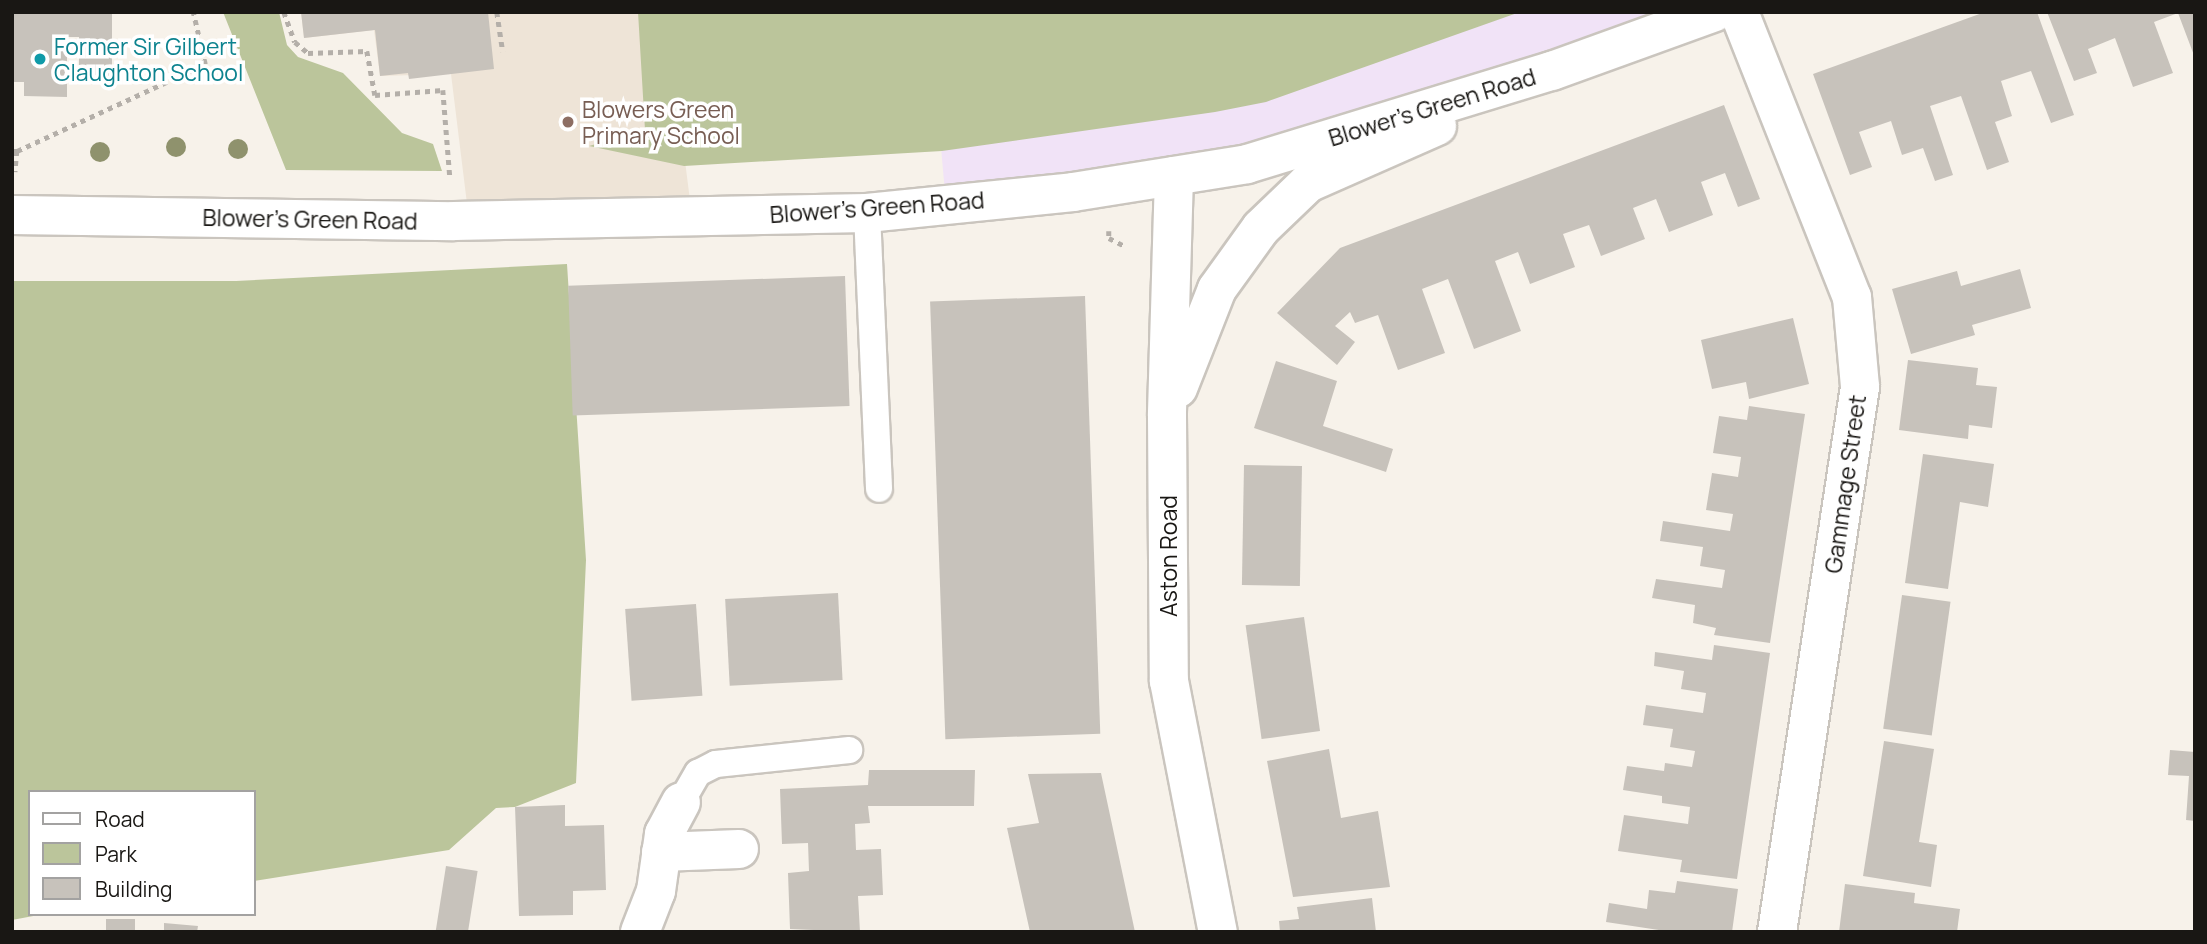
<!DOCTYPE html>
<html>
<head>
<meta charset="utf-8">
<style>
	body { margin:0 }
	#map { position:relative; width:2207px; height:944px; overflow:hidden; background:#f7f2ea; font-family:Manrope,sans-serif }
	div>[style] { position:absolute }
	.built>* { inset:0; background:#eee4d7 }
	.industrial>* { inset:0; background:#f1e3f7 }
	.green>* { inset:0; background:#bbc59b }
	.building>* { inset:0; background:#c7c2bb; transform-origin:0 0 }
	.path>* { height:4.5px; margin-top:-2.25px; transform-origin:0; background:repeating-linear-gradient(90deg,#b4afa9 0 5px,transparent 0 10px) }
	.roads { filter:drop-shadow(2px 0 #cac5be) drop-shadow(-2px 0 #cac5be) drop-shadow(0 2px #cac5be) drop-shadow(0 -2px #cac5be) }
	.service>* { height:26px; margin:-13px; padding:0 13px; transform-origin:13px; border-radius:13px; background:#fff }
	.minor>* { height:38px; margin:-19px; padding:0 19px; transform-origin:19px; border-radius:19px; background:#fff }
	.secondary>* { height:38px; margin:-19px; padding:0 19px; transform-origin:19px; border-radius:19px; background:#fff }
	.trees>* { width:20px; height:20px; margin:-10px; border-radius:50%; background:#8f926d }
	.dots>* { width:19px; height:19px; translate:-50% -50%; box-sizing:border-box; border:4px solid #fff; border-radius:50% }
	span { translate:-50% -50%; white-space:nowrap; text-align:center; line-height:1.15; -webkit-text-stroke:7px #fff; paint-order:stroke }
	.culture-label { font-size:23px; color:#0d838f }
	.left { translate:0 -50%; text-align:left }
	.street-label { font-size:23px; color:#191714 }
	.education-label { font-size:23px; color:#785e54 }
	.frame { position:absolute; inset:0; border:14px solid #191714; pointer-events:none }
	.legend { position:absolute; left:28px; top:790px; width:228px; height:126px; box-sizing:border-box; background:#fff; border:2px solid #a3a2a1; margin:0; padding:9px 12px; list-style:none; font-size:21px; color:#191714 }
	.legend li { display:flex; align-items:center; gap:14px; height:35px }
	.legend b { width:35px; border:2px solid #a3a2a1 }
</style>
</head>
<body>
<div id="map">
	<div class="built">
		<i style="clip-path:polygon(301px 12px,666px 12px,692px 216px,469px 220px,451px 74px,380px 76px,374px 30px,304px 38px)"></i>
	</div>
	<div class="industrial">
		<i style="clip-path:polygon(929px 12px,1715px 12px,1247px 164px,946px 204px)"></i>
	</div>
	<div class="green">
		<i style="clip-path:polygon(223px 12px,279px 12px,287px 45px,298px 57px,343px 73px,402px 133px,433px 144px,442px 171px,286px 170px)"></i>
		<i style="clip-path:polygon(638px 12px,1520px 12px,1266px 102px,1215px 112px,942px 151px,684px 166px,589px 146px,645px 130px)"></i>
		<i style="clip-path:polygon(567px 264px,586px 560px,576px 783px,515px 807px,496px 808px,449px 850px,254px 881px,254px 792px,30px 792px,30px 914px,44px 914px,12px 920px,12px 281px,236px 281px)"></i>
	</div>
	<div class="building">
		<i style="clip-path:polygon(12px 12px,112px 12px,112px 81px,79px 81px,79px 37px,67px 37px,67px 97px,24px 96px,24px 82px,12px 82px)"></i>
		<i style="clip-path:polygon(301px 12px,488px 12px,494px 69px,409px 79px,408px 73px,380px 76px,375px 30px,304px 38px)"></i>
		<i style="clip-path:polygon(1985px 12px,2037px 12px,2074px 115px,2051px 123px,2031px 71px,2001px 81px,2012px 116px,1995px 122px,2009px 162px,1987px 170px,1961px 96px,1930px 106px,1953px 175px,1935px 181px,1923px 148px,1902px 155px,1891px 121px,1859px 132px,1872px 167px,1850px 175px,1813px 74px)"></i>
		<i style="clip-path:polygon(2047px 12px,2195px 12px,2195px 58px,2178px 13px,2154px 22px,2173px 73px,2133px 87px,2115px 38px,2088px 49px,2097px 73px,2074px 81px)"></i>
		<i style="clip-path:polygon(1724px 105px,1760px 199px,1738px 207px,1725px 173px,1701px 182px,1713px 215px,1669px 232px,1656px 199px,1633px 208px,1645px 239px,1601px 256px,1589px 225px,1563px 234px,1575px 267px,1530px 284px,1518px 252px,1495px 261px,1521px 331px,1474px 349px,1448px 279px,1422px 289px,1445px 353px,1398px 370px,1378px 315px,1355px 323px,1350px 312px,1335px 326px,1355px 342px,1337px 365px,1277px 313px,1340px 248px)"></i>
		<i style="clip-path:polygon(2020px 269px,2031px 308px,1972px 325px,1975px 335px,1911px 354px,1892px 289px,1957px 271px,1961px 286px)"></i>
		<i style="left:845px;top:276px;width:130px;height:277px;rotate:88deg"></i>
		<i style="left:1085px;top:296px;width:438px;height:155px;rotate:88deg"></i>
		<i style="clip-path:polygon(1793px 318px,1809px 384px,1749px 399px,1746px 382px,1712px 389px,1701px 340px)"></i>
		<i style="clip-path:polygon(1908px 360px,1978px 368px,1976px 385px,1997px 387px,1992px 428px,1969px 425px,1968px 439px,1899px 430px)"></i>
		<i style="clip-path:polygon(1276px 361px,1337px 381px,1323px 426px,1393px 449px,1386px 472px,1254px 428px)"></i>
		<i style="clip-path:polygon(1749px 406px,1805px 414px,1770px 643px,1714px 635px,1716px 628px,1693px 623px,1695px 605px,1652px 598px,1656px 579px,1722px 588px,1725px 570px,1700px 566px,1703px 547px,1660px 541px,1663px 521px,1730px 531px,1733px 514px,1706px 510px,1712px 473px,1738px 477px,1741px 457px,1713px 453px,1719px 416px,1747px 420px)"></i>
		<i style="clip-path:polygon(1923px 454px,1994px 464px,1988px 507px,1960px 502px,1948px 589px,1905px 583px)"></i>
		<i style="left:1244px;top:465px;width:58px;height:120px;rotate:1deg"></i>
		<i style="left:838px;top:593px;width:87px;height:113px;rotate:87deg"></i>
		<i style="left:1902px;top:595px;width:49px;height:135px;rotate:8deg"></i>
		<i style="left:696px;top:604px;width:92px;height:71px;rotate:86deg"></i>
		<i style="left:1304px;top:617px;width:115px;height:59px;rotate:82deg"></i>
		<i style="clip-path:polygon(1714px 645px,1770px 653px,1737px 879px,1680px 872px,1682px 860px,1618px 851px,1624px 815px,1688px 824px,1690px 807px,1662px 803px,1662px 796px,1623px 790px,1627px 766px,1664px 771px,1665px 763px,1692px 767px,1695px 751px,1670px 747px,1673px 729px,1643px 725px,1646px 705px,1703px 713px,1706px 693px,1681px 689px,1684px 671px,1654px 666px,1655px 652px,1712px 660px)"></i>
		<i style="clip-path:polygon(1884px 741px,1934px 749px,1919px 842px,1937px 845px,1931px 887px,1863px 876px)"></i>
		<i style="clip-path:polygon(1329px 749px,1341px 818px,1378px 811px,1390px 887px,1293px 897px,1267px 761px)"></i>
		<i style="clip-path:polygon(2170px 750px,2195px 752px,2195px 821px,2186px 820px,2189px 776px,2168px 775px)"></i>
		<i style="clip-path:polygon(869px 770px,975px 770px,974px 806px,868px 806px,870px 823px,855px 824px,856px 850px,881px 849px,883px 895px,858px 896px,860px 932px,790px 929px,788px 873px,809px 871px,808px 843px,782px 844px,780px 789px,868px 785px)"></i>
		<i style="clip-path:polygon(1101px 773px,1135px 932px,1030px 932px,1007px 828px,1039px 823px,1028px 774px)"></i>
		<i style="clip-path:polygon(565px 805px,565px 826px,604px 825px,606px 890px,573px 891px,573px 915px,519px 916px,515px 807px)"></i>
		<i style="left:446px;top:866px;width:32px;height:67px;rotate:9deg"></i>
		<i style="clip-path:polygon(1677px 881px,1738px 889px,1732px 932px,1672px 932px,1606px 922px,1609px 903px,1647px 909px,1649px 890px,1675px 893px)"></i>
		<i style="clip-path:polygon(1845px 884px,1915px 893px,1914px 903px,1960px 909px,1957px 932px,1839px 932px)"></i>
		<i style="clip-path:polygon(1372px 898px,1376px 932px,1280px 932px,1279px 921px,1299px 919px,1297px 907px)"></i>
		<i style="left:106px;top:919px;width:29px;height:13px"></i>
		<i style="clip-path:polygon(164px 923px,198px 926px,197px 932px,164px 932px)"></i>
	</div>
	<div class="path">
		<i style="left:284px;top:12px;width:32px;rotate:70deg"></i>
		<i style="left:295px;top:42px;width:17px;rotate:40deg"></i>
		<i style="left:308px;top:53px;width:59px;rotate:-1.9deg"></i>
		<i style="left:367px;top:51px;width:45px;rotate:79.7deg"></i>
		<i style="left:375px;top:95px;width:68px;rotate:-4.2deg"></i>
		<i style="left:443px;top:90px;width:87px;rotate:85.4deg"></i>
		<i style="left:497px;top:12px;width:40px;rotate:81.5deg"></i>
		<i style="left:12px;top:151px;width:5px"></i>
		<i style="left:17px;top:151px;width:21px;rotate:95deg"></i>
		<i style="left:17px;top:151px;width:207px;rotate:-24.8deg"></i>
		<i style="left:205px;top:64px;width:53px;rotate:-103deg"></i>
		<i style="left:1109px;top:231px;width:7px;rotate:90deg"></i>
		<i style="left:1109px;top:238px;width:18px;rotate:27deg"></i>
	</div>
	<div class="roads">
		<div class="service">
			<i style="left:867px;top:213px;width:276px;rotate:87.5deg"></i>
			<i style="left:681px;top:802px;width:34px;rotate:-60deg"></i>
			<i style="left:698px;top:773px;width:20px;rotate:-27deg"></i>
			<i style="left:716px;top:764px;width:134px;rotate:-6deg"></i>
		</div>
		<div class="minor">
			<i style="left:1739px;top:12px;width:307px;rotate:68.4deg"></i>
			<i style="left:1852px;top:297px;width:90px;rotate:84.9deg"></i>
			<i style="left:1860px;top:387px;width:551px;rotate:98.66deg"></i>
			<i style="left:661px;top:852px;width:78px;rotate:-2.2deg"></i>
			<i style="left:640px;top:932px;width:44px;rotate:-68.7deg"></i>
			<i style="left:656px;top:891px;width:58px;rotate:-82deg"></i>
			<i style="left:664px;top:834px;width:36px;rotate:-62deg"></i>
		</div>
		<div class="secondary">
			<i style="left:1174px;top:176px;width:240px;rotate:91.7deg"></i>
			<i style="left:1167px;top:416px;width:265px;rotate:89.6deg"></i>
			<i style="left:1169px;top:681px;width:256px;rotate:79deg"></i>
			<i style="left:12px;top:215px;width:442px;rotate:0.8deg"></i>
			<i style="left:454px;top:221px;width:413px;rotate:-1.1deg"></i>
			<i style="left:867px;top:213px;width:207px;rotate:-5.8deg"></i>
			<i style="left:1073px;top:192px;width:176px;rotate:-9.1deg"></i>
			<i style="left:1247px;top:164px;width:319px;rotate:-17deg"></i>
			<i style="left:1552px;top:71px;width:173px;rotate:-19.9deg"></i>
			<i style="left:1178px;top:388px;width:106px;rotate:-68.5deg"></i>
			<i style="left:1217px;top:289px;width:75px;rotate:-54.2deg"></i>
			<i style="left:1261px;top:228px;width:65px;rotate:-43.8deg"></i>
			<i style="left:1308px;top:183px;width:141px;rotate:-23.8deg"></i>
		</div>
	</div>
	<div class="trees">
		<i style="left:176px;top:147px"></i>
		<i style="left:238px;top:149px"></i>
		<i style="left:100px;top:152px"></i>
	</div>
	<div class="dots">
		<i style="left:40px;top:59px;background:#0f9aa8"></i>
		<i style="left:568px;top:122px;background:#8d6e63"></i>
	</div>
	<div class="culture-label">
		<span class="left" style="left:54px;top:59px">Former Sir Gilbert<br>Claughton School</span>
	</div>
	<div class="street-label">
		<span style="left:1432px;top:107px;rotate:-17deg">Blower's Green Road</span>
		<span style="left:877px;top:207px;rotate:-4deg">Blower's Green Road</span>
		<span style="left:310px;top:219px;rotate:1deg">Blower's Green Road</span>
		<span style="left:1845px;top:484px;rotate:-82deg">Gammage Street</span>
		<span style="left:1168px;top:556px;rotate:-90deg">Aston Road</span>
	</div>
	<div class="education-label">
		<span class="left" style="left:582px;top:122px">Blowers Green<br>Primary School</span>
	</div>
	<div class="frame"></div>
	<ul class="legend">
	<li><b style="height:9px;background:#fff"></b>Road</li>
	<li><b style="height:19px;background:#bbc59b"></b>Park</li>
	<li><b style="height:19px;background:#c7c2bb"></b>Building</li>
	</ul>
</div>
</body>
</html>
